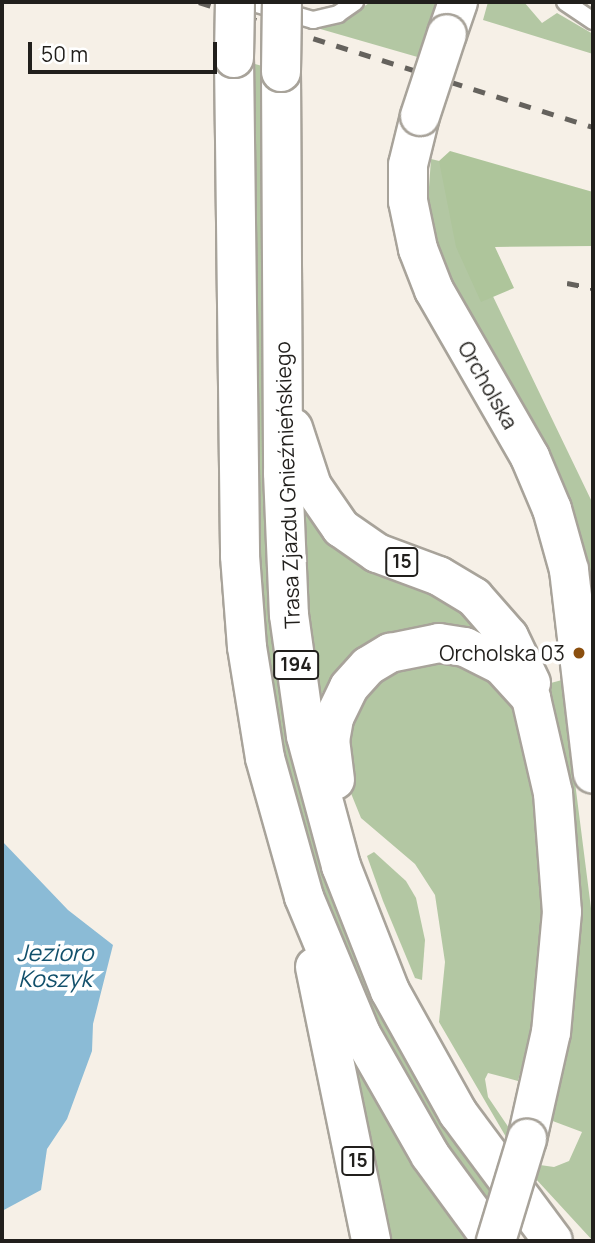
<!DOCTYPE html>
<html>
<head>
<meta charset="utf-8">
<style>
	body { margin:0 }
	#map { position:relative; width:595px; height:1243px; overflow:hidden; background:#f6f0e7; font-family:Manrope,sans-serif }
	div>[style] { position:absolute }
	.green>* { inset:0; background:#b3c7a3 }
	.forest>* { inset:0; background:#aec59b }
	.water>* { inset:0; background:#8bbbd6 }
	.roads { filter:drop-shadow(2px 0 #a8a39a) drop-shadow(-2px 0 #a8a39a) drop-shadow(0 2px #a8a39a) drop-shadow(0 -2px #a8a39a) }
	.lane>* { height:16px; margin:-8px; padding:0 8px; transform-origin:8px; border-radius:8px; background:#fff }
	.secondary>* { height:38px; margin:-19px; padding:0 19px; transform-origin:19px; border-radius:19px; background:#fff }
	.primary>* { height:38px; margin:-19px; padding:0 19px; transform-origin:19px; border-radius:19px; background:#fff }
	.rail>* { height:5px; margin-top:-2.5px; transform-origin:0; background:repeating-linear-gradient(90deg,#65625d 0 12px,transparent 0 24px) }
	.bridges { filter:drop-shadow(2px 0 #a8a39a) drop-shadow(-2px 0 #a8a39a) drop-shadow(0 2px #a8a39a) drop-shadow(0 -2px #a8a39a) }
	.secondary-bridge>* { height:38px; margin:-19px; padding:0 19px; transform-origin:19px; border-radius:19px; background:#fff }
	.primary-bridge>* { height:38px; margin:-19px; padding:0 19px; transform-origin:19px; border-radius:19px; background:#fff }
	.dots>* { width:19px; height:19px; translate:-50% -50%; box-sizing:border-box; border:4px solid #fff; border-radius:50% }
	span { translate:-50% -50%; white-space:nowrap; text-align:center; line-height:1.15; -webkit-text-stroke:7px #fff; paint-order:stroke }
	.shield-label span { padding:2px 5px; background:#fff; border:2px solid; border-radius:5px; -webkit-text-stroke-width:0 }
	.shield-label { font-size:19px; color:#211f1c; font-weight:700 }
	.street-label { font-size:21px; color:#211f1c }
	.poi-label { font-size:21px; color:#211f1c }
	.right { translate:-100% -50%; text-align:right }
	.water-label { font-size:23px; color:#12506b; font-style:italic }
	.frame { position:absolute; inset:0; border:4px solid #211f1c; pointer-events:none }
	.scale { position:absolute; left:28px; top:42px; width:189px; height:32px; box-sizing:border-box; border:4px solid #211f1c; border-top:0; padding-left:9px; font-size:21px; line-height:24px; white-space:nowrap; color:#211f1c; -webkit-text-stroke:5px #fff; paint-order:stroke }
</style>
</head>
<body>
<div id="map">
	<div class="green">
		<i style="clip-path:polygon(371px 2px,439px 2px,421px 58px,303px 24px,313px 20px,335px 24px)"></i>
		<i style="clip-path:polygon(488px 2px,524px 2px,542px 23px,557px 13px,593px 34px,593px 54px,483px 20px)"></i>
		<i style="clip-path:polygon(247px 62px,266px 67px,276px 633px,466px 1154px,491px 1190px,486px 1206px,454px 1160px,366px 1007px,303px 840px,271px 705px,256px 550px)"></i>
		<i style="clip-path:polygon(431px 159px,456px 165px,475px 259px,593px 504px,593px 642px,435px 249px,428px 201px)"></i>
		<i style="clip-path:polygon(302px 506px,453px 602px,479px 631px,432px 624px,395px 631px,345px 661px,320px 696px,306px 619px)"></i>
		<i style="clip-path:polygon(423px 658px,477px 668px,511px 698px,529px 755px,545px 889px,539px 1001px,518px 1081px,488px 1073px,485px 1079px,488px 1097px,509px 1128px,506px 1137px,439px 1022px,445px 962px,435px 895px,415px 864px,361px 818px,346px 781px,342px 748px,369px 685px)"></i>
		<i style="clip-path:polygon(562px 680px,593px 924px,593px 1241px,535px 1178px,540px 1165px,554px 1167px,569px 1161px,582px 1132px,550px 1120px,571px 1023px,579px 930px,571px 792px,547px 684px)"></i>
		<i style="clip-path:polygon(374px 852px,406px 881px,416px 898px,425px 940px,422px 980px,415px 978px,383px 901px,367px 856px)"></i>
		<i style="clip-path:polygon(358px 1073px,361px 1073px,472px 1241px,383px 1241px)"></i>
	</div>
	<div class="forest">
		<i style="clip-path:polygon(450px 151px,593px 192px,593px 246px,495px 247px,514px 288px,481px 302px,456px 247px,439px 161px)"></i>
	</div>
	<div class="water">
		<i style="clip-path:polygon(2px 841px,68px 910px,113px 945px,93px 1024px,92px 1051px,67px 1119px,47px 1149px,41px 1190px,2px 1211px)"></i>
	</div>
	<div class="roads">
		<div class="lane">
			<i style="left:250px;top:2px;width:66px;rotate:15.9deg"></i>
			<i style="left:313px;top:20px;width:26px;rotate:-13deg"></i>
			<i style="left:338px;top:14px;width:21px;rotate:-35deg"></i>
			<i style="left:565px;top:2px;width:34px;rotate:34deg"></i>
		</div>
		<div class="secondary">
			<i style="left:447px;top:34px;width:34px;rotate:-71deg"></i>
			<i style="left:420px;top:116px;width:50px;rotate:103.8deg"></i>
			<i style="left:408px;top:165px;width:36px;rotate:90deg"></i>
			<i style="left:408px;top:201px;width:49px;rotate:78.2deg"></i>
			<i style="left:418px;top:249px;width:44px;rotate:68.7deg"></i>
			<i style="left:434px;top:290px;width:193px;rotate:60.1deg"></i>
			<i style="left:530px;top:457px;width:56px;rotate:67.1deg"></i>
			<i style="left:552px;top:509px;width:63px;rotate:74.4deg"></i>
			<i style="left:569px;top:570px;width:205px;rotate:83.3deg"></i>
		</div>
		<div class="primary">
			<i style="left:234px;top:58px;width:498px;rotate:89.3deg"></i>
			<i style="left:240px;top:556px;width:91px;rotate:85.6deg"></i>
			<i style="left:247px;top:647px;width:112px;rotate:80.8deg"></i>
			<i style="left:265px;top:758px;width:144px;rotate:74.3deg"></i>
			<i style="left:304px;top:897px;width:148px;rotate:67.4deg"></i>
			<i style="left:361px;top:1034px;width:139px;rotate:60.3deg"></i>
			<i style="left:430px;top:1155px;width:107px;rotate:53.8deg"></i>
			<i style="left:281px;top:72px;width:401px;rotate:89.7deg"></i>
			<i style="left:283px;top:473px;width:142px;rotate:87.6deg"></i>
			<i style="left:289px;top:615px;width:122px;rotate:82deg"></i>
			<i style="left:306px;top:736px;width:135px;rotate:74.9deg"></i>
			<i style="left:341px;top:866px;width:134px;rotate:68.6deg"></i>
			<i style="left:390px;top:991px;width:140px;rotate:60.9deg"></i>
			<i style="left:458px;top:1113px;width:159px;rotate:53.4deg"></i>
			<i style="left:293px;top:428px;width:61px;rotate:71.9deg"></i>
			<i style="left:312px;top:486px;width:51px;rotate:55.4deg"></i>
			<i style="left:341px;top:528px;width:44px;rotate:34.8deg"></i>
			<i style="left:377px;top:553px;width:66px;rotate:20.4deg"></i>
			<i style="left:439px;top:576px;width:41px;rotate:31deg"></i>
			<i style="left:474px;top:597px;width:53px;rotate:48.8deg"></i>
			<i style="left:509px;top:637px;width:51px;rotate:64.4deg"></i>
			<i style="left:335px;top:780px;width:39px;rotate:-97deg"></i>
			<i style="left:330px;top:741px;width:23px;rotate:-80deg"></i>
			<i style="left:334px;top:718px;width:34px;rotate:-64deg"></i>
			<i style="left:349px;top:687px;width:28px;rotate:-48deg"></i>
			<i style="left:368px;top:666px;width:26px;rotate:-31deg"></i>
			<i style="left:390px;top:653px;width:50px;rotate:-11.5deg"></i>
			<i style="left:439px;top:643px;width:26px;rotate:9deg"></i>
			<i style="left:465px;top:647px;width:40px;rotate:26.6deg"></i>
			<i style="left:501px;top:665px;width:45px;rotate:47.7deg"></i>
			<i style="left:531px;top:698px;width:98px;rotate:77deg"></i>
			<i style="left:553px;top:793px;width:119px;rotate:85.7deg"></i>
			<i style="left:562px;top:912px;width:121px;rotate:95.2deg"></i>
			<i style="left:551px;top:1032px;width:110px;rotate:102.6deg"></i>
			<i style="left:315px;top:967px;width:280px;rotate:78.4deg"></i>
		</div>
	</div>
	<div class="rail">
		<i style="left:199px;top:2px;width:413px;rotate:17.6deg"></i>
		<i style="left:567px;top:283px;width:26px;rotate:11deg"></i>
	</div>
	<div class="bridges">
		<div class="secondary-bridge">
			<i style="left:420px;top:116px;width:86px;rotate:-71.8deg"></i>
		</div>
		<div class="primary-bridge">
			<i style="left:234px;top:58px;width:56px;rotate:-89deg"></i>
			<i style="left:281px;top:72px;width:70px;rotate:-89.2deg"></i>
			<i style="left:496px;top:1241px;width:107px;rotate:-73.1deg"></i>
		</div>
	</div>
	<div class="dots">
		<i style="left:579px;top:653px;background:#8b4f0f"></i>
	</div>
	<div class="shield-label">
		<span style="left:402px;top:562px">15</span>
		<span style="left:296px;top:665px">194</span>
		<span style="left:358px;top:1161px">15</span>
	</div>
	<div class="street-label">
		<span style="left:488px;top:385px;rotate:60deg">Orcholska</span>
		<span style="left:287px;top:485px;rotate:-92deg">Trasa Zjazdu Gnieźnieńskiego</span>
	</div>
	<div class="poi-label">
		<span class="right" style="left:565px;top:653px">Orcholska 03</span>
	</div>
	<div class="water-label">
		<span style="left:55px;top:965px">Jezioro<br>Koszyk</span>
	</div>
	<div class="frame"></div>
	<div class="scale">50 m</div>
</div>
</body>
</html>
